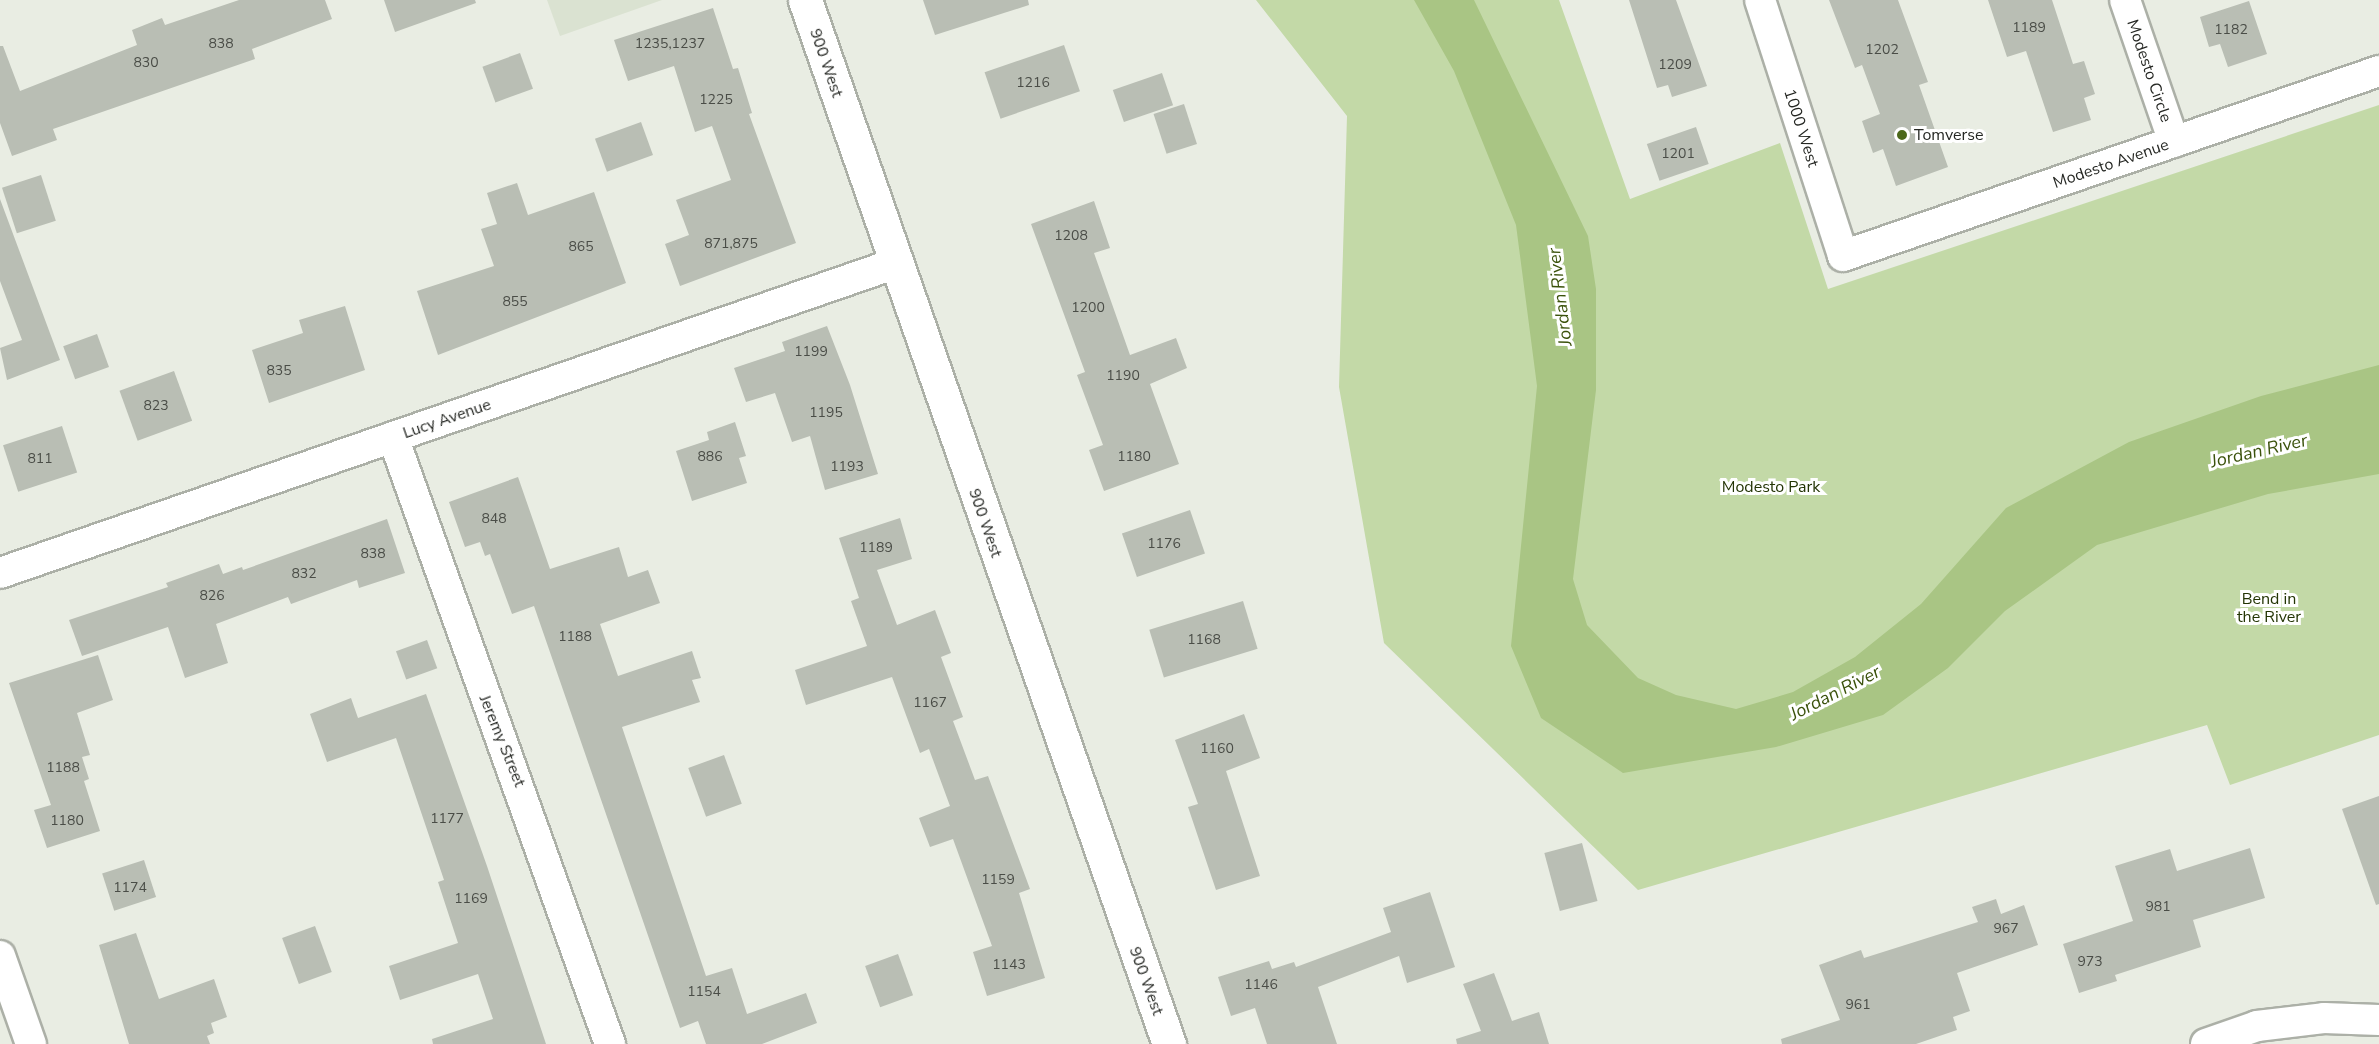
<!DOCTYPE html>
<html>
<head>
<meta charset="utf-8">
<style>
	body { margin:0 }
	#map { position:relative; width:2379px; height:1044px; overflow:hidden; background:#e9ede3; font-family:"Nunito Sans",sans-serif }
	div>[style] { position:absolute }
	.built>* { inset:0; background:#dae2d1 }
	.green>* { inset:0; background:#c3d9a7 }
	.water>* { inset:0; background:#a9c584 }
	.building>* { inset:0; background:#b9beb4; transform-origin:0 0 }
	.roads { filter:drop-shadow(2px 0 #acb0a7) drop-shadow(-2px 0 #acb0a7) drop-shadow(0 2px #acb0a7) drop-shadow(0 -2px #acb0a7) }
	.minor>* { height:30px; margin:-15px; padding:0 15px; transform-origin:15px; border-radius:15px; background:#fff }
	.major>* { height:33px; margin:-16.5px; padding:0 16.5px; transform-origin:16.5px; border-radius:16.5px; background:#fff }
	.dots>* { width:16px; height:16px; translate:-50% -50%; box-sizing:border-box; border:3px solid #fff; border-radius:50% }
	span { translate:-50% -50%; white-space:nowrap; text-align:center; line-height:1.15; -webkit-text-stroke:6px #fff; paint-order:stroke }
	.number-label { font-size:14px; color:#4a4d47 }
	.number-label span { -webkit-text-stroke-width:0 }
	.street-label { font-size:16px; color:#252723 }
	.poi-label { font-size:16px; color:#252723 }
	.left { translate:0 -50%; text-align:left }
	.park-label { font-size:16px; color:#233404 }
	.water-label { font-size:18px; color:#3b520c; font-style:italic }
</style>
</head>
<body>
<div id="map">
	<div class="built">
		<i style="clip-path:polygon(547px 0,662px 0,560px 36px)"></i>
	</div>
	<div class="green">
		<i style="clip-path:polygon(1256px 0,1559px 0,1630px 199px,1780px 143px,1828px 289px,2379px 105px,2379px 735px,2230px 785px,2207px 725px,1638px 890px,1384px 643px,1339px 387px,1347px 116px)"></i>
	</div>
	<div class="water">
		<i style="clip-path:polygon(1414px 0,1474px 0,1588px 236px,1596px 289px,1596px 390px,1573px 579px,1587px 625px,1638px 678px,1676px 695px,1736px 709px,1793px 692px,1855px 657px,1921px 604px,2006px 508px,2129px 442px,2261px 396px,2379px 365px,2379px 474px,2268px 494px,2097px 545px,2005px 611px,1948px 668px,1883px 715px,1776px 747px,1623px 773px,1541px 718px,1511px 646px,1537px 386px,1516px 225px,1454px 71px)"></i>
	</div>
	<div class="building">
		<i style="clip-path:polygon(239px 0,325px 0,332px 19px,252px 49px,255px 59px,53px 129px,57px 140px,12px 156px,0 123px,0 46px,3px 46px,20px 91px,137px 45px,132px 30px,162px 18px,165px 25px)"></i>
		<i style="clip-path:polygon(384px 0,475px 0,476px 3px,395px 32px)"></i>
		<i style="clip-path:polygon(923px 0,1028px 0,1029px 5px,935px 35px)"></i>
		<i style="clip-path:polygon(1629px 0,1676px 0,1707px 86px,1672px 97px,1668px 85px,1657px 88px)"></i>
		<i style="clip-path:polygon(1829px 0,1898px 0,1928px 82px,1919px 85px,1948px 167px,1896px 186px,1883px 149px,1873px 153px,1862px 121px,1880px 114px,1862px 65px,1855px 68px)"></i>
		<i style="clip-path:polygon(1988px 0,2052px 0,2073px 64px,2084px 61px,2095px 94px,2084px 98px,2091px 120px,2053px 132px,2026px 51px,2007px 57px)"></i>
		<i style="clip-path:polygon(2249px 1px,2267px 54px,2228px 67px,2220px 44px,2209px 47px,2200px 17px)"></i>
		<i style="clip-path:polygon(713px 8px,733px 69px,738px 68px,752px 113px,749px 114px,796px 243px,680px 286px,665px 244px,689px 235px,676px 200px,731px 180px,712px 126px,695px 132px,674px 66px,628px 81px,614px 40px)"></i>
		<i style="left:1064px;top:45px;width:49px;height:84px;rotate:71deg"></i>
		<i style="left:520px;top:53px;width:38px;height:40px;rotate:70deg"></i>
		<i style="left:1162px;top:73px;width:34px;height:52px;rotate:71deg"></i>
		<i style="left:1184px;top:104px;width:42px;height:32px;rotate:72deg"></i>
		<i style="left:641px;top:122px;width:35px;height:49px;rotate:70deg"></i>
		<i style="left:1696px;top:127px;width:39px;height:52px;rotate:71deg"></i>
		<i style="left:41px;top:175px;width:48px;height:41px;rotate:72deg"></i>
		<i style="clip-path:polygon(517px 183px,528px 215px,594px 192px,626px 283px,438px 355px,417px 291px,494px 266px,481px 229px,497px 224px,487px 193px)"></i>
		<i style="clip-path:polygon(0 199px,60px 360px,7px 380px,0 348px,22px 340px,0 281px)"></i>
		<i style="clip-path:polygon(1094px 201px,1110px 248px,1094px 253px,1130px 355px,1176px 338px,1187px 368px,1150px 384px,1179px 464px,1104px 491px,1089px 450px,1103px 445px,1077px 375px,1085px 372px,1031px 224px)"></i>
		<i style="clip-path:polygon(345px 306px,365px 370px,269px 403px,252px 350px,303px 333px,299px 320px)"></i>
		<i style="clip-path:polygon(827px 326px,850px 385px,878px 474px,825px 490px,810px 436px,792px 442px,775px 393px,746px 402px,734px 368px,785px 351px,782px 342px)"></i>
		<i style="left:97px;top:334px;width:35px;height:36px;rotate:70deg"></i>
		<i style="left:174px;top:371px;width:53px;height:58px;rotate:70deg"></i>
		<i style="clip-path:polygon(735px 422px,746px 456px,739px 458px,747px 483px,692px 501px,676px 451px,709px 440px,707px 432px)"></i>
		<i style="left:62px;top:426px;width:49px;height:62px;rotate:72deg"></i>
		<i style="clip-path:polygon(518px 477px,550px 569px,619px 547px,628px 577px,648px 570px,660px 603px,600px 624px,618px 676px,692px 651px,701px 678px,692px 680px,700px 702px,622px 727px,706px 976px,732px 968px,747px 1014px,806px 993px,817px 1023px,762px 1044px,706px 1044px,698px 1021px,680px 1028px,534px 606px,512px 614px,490px 554px,485px 556px,480px 542px,465px 547px,449px 502px)"></i>
		<i style="left:1190px;top:510px;width:46px;height:72px;rotate:71deg"></i>
		<i style="clip-path:polygon(900px 518px,912px 559px,877px 570px,897px 625px,935px 610px,951px 653px,941px 657px,963px 717px,953px 721px,975px 780px,988px 776px,1030px 889px,1019px 893px,1045px 978px,987px 996px,973px 952px,992px 946px,953px 839px,930px 847px,919px 818px,950px 806px,929px 749px,920px 753px,892px 677px,806px 705px,795px 670px,867px 646px,851px 601px,859px 598px,839px 538px)"></i>
		<i style="clip-path:polygon(387px 519px,405px 573px,359px 588px,357px 580px,291px 604px,288px 597px,216px 624px,228px 663px,185px 678px,168px 627px,82px 656px,69px 620px,168px 587px,166px 583px,219px 564px,223px 574px,242px 567px,243px 570px)"></i>
		<i style="left:1243px;top:601px;width:50px;height:98px;rotate:73deg"></i>
		<i style="left:427px;top:640px;width:30px;height:33px;rotate:70deg"></i>
		<i style="clip-path:polygon(98px 655px,113px 700px,77px 713px,90px 755px,82px 757px,89px 779px,84px 781px,100px 831px,47px 848px,34px 810px,51px 805px,9px 683px)"></i>
		<i style="clip-path:polygon(426px 694px,487px 866px,546px 1044px,433px 1044px,432px 1039px,493px 1019px,478px 974px,400px 1000px,389px 966px,458px 943px,438px 882px,444px 880px,396px 738px,327px 762px,310px 714px,351px 698px,358px 718px)"></i>
		<i style="clip-path:polygon(1244px 714px,1260px 758px,1226px 771px,1260px 876px,1216px 890px,1188px 807px,1198px 804px,1175px 740px)"></i>
		<i style="left:724px;top:755px;width:52px;height:38px;rotate:70deg"></i>
		<i style="clip-path:polygon(2379px 796px,2379px 904px,2376px 905px,2342px 809px)"></i>
		<i style="left:1582px;top:843px;width:60px;height:39px;rotate:75deg"></i>
		<i style="clip-path:polygon(2250px 848px,2265px 898px,2193px 920px,2201px 947px,2115px 975px,2117px 981px,2079px 993px,2063px 944px,2133px 921px,2115px 866px,2170px 849px,2177px 871px)"></i>
		<i style="left:144px;top:860px;width:39px;height:44px;rotate:72deg"></i>
		<i style="clip-path:polygon(1430px 892px,1455px 967px,1407px 983px,1399px 956px,1318px 987px,1337px 1044px,1267px 1044px,1255px 1008px,1231px 1016px,1218px 977px,1269px 961px,1272px 969px,1294px 962px,1296px 967px,1391px 932px,1383px 908px)"></i>
		<i style="clip-path:polygon(1996px 899px,2001px 914px,2024px 905px,2038px 945px,1957px 973px,1970px 1011px,1953px 1017px,1957px 1030px,1916px 1044px,1782px 1044px,1781px 1039px,1840px 1020px,1819px 965px,1861px 950px,1864px 958px,1978px 922px,1972px 907px)"></i>
		<i style="left:315px;top:926px;width:49px;height:35px;rotate:70deg"></i>
		<i style="clip-path:polygon(136px 933px,159px 999px,214px 979px,227px 1017px,211px 1023px,214px 1033px,207px 1036px,210px 1044px,129px 1044px,99px 945px)"></i>
		<i style="left:898px;top:954px;width:44px;height:35px;rotate:70deg"></i>
		<i style="clip-path:polygon(1494px 973px,1512px 1021px,1539px 1012px,1549px 1044px,1457px 1044px,1456px 1039px,1481px 1031px,1463px 984px)"></i>
	</div>
	<div class="roads">
		<div class="minor">
			<i style="left:1760px;top:0;width:269px;rotate:72deg"></i>
			<i style="left:1843px;top:256px;width:567px;rotate:-19.04deg"></i>
			<i style="left:2125px;top:0;width:150px;rotate:71deg"></i>
			<i style="left:393px;top:437px;width:645px;rotate:70.33deg"></i>
			<i style="left:0;top:573px;width:946px;rotate:-19.07deg"></i>
			<i style="left:0;top:956px;width:93px;rotate:70.6deg"></i>
			<i style="left:2206px;top:1044px;width:54px;rotate:-19.4deg"></i>
			<i style="left:2257px;top:1026px;width:67px;rotate:-6.8deg"></i>
			<i style="left:2324px;top:1018px;width:55px;rotate:2.1deg"></i>
		</div>
		<div class="major">
			<i style="left:805px;top:0;width:1106px;rotate:70.78deg"></i>
		</div>
	</div>
	<div class="dots">
		<i style="left:1902px;top:135px;background:#4c681a"></i>
	</div>
	<div class="number-label">
		<span style="left:2029px;top:28px">1189</span>
		<span style="left:2231px;top:30px">1182</span>
		<span style="left:221px;top:44px">838</span>
		<span style="left:670px;top:44px">1235,1237</span>
		<span style="left:1882px;top:50px">1202</span>
		<span style="left:146px;top:63px">830</span>
		<span style="left:1675px;top:65px">1209</span>
		<span style="left:1033px;top:83px">1216</span>
		<span style="left:716px;top:100px">1225</span>
		<span style="left:1678px;top:154px">1201</span>
		<span style="left:1071px;top:236px">1208</span>
		<span style="left:731px;top:244px">871,875</span>
		<span style="left:581px;top:247px">865</span>
		<span style="left:515px;top:302px">855</span>
		<span style="left:1088px;top:308px">1200</span>
		<span style="left:811px;top:352px">1199</span>
		<span style="left:279px;top:371px">835</span>
		<span style="left:1123px;top:376px">1190</span>
		<span style="left:156px;top:406px">823</span>
		<span style="left:826px;top:413px">1195</span>
		<span style="left:710px;top:457px">886</span>
		<span style="left:1134px;top:457px">1180</span>
		<span style="left:40px;top:459px">811</span>
		<span style="left:847px;top:467px">1193</span>
		<span style="left:494px;top:519px">848</span>
		<span style="left:1164px;top:544px">1176</span>
		<span style="left:876px;top:548px">1189</span>
		<span style="left:373px;top:554px">838</span>
		<span style="left:304px;top:574px">832</span>
		<span style="left:212px;top:596px">826</span>
		<span style="left:575px;top:637px">1188</span>
		<span style="left:1204px;top:640px">1168</span>
		<span style="left:930px;top:703px">1167</span>
		<span style="left:1217px;top:749px">1160</span>
		<span style="left:63px;top:768px">1188</span>
		<span style="left:447px;top:819px">1177</span>
		<span style="left:67px;top:821px">1180</span>
		<span style="left:998px;top:880px">1159</span>
		<span style="left:130px;top:888px">1174</span>
		<span style="left:471px;top:899px">1169</span>
		<span style="left:2158px;top:907px">981</span>
		<span style="left:2006px;top:929px">967</span>
		<span style="left:2090px;top:962px">973</span>
		<span style="left:1009px;top:965px">1143</span>
		<span style="left:1261px;top:985px">1146</span>
		<span style="left:704px;top:992px">1154</span>
		<span style="left:1858px;top:1005px">961</span>
	</div>
	<div class="street-label">
		<span style="left:826px;top:63px;rotate:71deg">900 West</span>
		<span style="left:2149px;top:71px;rotate:71deg">Modesto Circle</span>
		<span style="left:1801px;top:128px;rotate:72deg">1000 West</span>
		<span style="left:2111px;top:164px;rotate:-19deg">Modesto Avenue</span>
		<span style="left:447px;top:419px;rotate:-19deg">Lucy Avenue</span>
		<span style="left:985px;top:523px;rotate:71deg">900 West</span>
		<span style="left:502px;top:741px;rotate:68deg">Jeremy Street</span>
		<span style="left:1146px;top:981px;rotate:70deg">900 West</span>
	</div>
	<div class="poi-label">
		<span class="left" style="left:1914px;top:135px">Tomverse</span>
	</div>
	<div class="park-label">
		<span style="left:1771px;top:487px">Modesto Park</span>
		<span style="left:2269px;top:608px">Bend in<br>the River</span>
	</div>
	<div class="water-label">
		<span style="left:1560px;top:297px;rotate:-97deg">Jordan River</span>
		<span style="left:2259px;top:451px;rotate:-13deg">Jordan River</span>
		<span style="left:1835px;top:693px;rotate:-27deg">Jordan River</span>
	</div>
</div>
</body>
</html>
